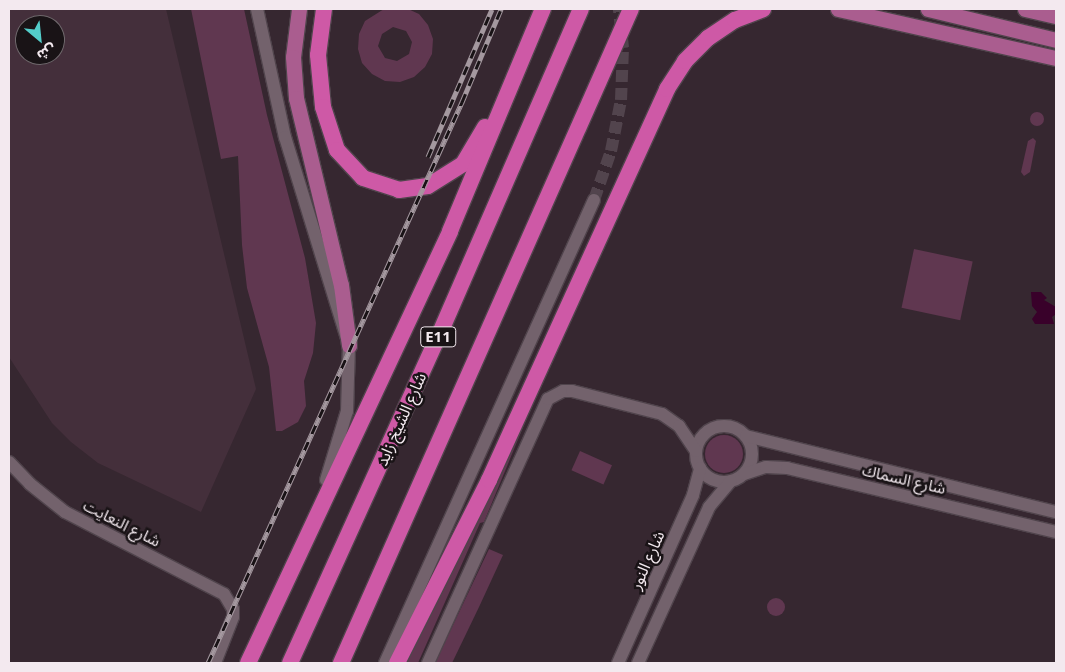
<!DOCTYPE html>
<html>
<head>
<meta charset="utf-8">
<style>
	body { margin:0 }
	#map { position:relative; width:1065px; height:672px; overflow:hidden; background:#362730; font-family:"Open Sans","Noto Sans Arabic",sans-serif }
	div>[style] { position:absolute }
	.built>* { inset:0; background:#442f3b }
	.green>* { inset:0; background:#603750; transform-origin:0 0 }
	.round { border-radius:50% }
	.water>* { inset:0; background:#39012a }
	.secondary-tunnel>* { height:12px; margin-top:-6px; transform-origin:0; background:repeating-linear-gradient(90deg,#52444d 0 12px,transparent 0 18px) }
	.roads { filter:drop-shadow(1px 0 #50444c) drop-shadow(-1px 0 #50444c) drop-shadow(0 1px #50444c) drop-shadow(0 -1px #50444c) }
	.secondary>* { height:12px; margin:-6px; padding:0 6px; transform-origin:6px; border-radius:6px; background:#73626c }
	.secondary>.ring { margin:-6px; padding:0; box-sizing:content-box; background:none; border:12px solid #73626c; border-radius:50% }
	.primary>* { height:15px; margin:-7.5px; padding:0 7.5px; transform-origin:7.5px; border-radius:7.5px; background:#aa5d8f }
	.highway>* { height:16px; margin:-8px; padding:0 8px; transform-origin:8px; border-radius:8px; background:#ce59a6 }
	.rail>* { height:5px; margin-top:-2.5px; transform-origin:0; background:repeating-linear-gradient(90deg,#191316 0 9px,#a4989f 0 18px); box-sizing:border-box; border-block:1px solid #a4989f }
	span { translate:-50% -50%; white-space:nowrap; text-align:center; line-height:1.15; -webkit-text-stroke:5px #191316; paint-order:stroke }
	.shield-label span { padding:1px 4px; background:#191316; border:1px solid; border-radius:4px; -webkit-text-stroke-width:0 }
	.shield-label { font-size:15px; color:#f3e9ef; font-weight:700 }
	.street-label { font-size:16px; color:#f3e9ef }
	.frame { position:absolute; inset:0; border:10px solid #f3e9ef; pointer-events:none }
	.north { position:absolute; left:15px; top:15px; width:50px; height:50px; box-sizing:border-box; background:#191316; border:1px solid #70696d; border-radius:50%; rotate:152deg; font-size:14px; font-weight:700; line-height:20px; text-align:center; color:#f3e9ef }
	.north::after { content:''; display:block; margin:auto; width:18px; height:22px; background:#53cdca; clip-path:polygon(50% 0,100% 100%,50% 72%,0 100%) }
</style>
</head>
<body>
<div id="map">
	<div class="built">
		<i style="clip-path:polygon(evenodd,9px 9px,166px 9px,256px 389px,201px 512px,98px 463px,71px 442px,52px 423px,9px 357px,9px 9px,25px 25px,55px 25px,55px 55px,25px 55px,25px 25px)"></i>
	</div>
	<div class="green">
		<i style="clip-path:polygon(191px 9px,244px 9px,267px 115px,305px 258px,316px 323px,313px 353px,304px 381px,306px 406px,298px 422px,282px 431px,276px 431px,269px 367px,247px 288px,242px 245px,238px 156px,221px 159px)"></i>
		<i style="clip-path:polygon(evenodd,384px 9px,408px 9px,419px 14px,428px 25px,433px 39px,432px 54px,425px 67px,414px 77px,400px 82px,385px 81px,372px 74px,362px 63px,358px 49px,359px 34px,365px 21px,384px 9px,393px 27px,406px 31px,412px 42px,409px 54px,397px 61px,385px 58px,378px 46px,382px 34px,393px 27px)"></i>
		<i class="round" style="left:1030px;top:112px;width:14px;height:14px"></i>
		<i style="clip-path:polygon(1033px 138px,1036px 141px,1030px 172px,1024px 176px,1021px 172px,1028px 141px)"></i>
		<i style="left:914px;top:249px;width:60px;height:60px;rotate:12deg"></i>
		<i style="clip-path:polygon(538px 391px,484px 522px,480px 523px,418px 663px,405px 663px)"></i>
		<i class="round" style="left:705px;top:435px;width:38px;height:38px"></i>
		<i style="left:580px;top:451px;width:35px;height:21px;rotate:24deg"></i>
		<i style="clip-path:polygon(489px 549px,503px 555px,479px 607px,452px 663px,435px 663px)"></i>
		<i class="round" style="left:767px;top:598px;width:18px;height:18px"></i>
	</div>
	<div class="water">
		<i style="clip-path:polygon(1031px 292px,1041px 292px,1047px 298px,1044px 300px,1056px 307px,1056px 314px,1052px 317px,1054px 324px,1035px 324px,1032px 319px,1037px 312px,1032px 306px)"></i>
	</div>
	<div class="secondary-tunnel">
		<i style="left:594px;top:200px;width:52px;rotate:-70.9deg"></i>
		<i style="left:611px;top:151px;width:52px;rotate:-78.9deg"></i>
		<i style="left:621px;top:100px;width:52px;rotate:-87.8deg"></i>
		<i style="left:623px;top:48px;width:39px;rotate:-96deg"></i>
	</div>
	<div class="roads">
		<div class="secondary">
			<i style="left:257px;top:9px;width:131px;rotate:77.7deg"></i>
			<i style="left:285px;top:137px;width:218px;rotate:72.9deg"></i>
			<i style="left:349px;top:345px;width:66px;rotate:91.7deg"></i>
			<i style="left:347px;top:411px;width:72px;rotate:106.9deg"></i>
			<i class="ring" style="left:696px;top:426px;width:44px;height:44px"></i>
			<i style="left:746px;top:436px;width:319px;rotate:13.8deg"></i>
			<i style="left:9px;top:462px;width:30px;rotate:46deg"></i>
			<i style="left:30px;top:484px;width:45px;rotate:38.7deg"></i>
			<i style="left:65px;top:512px;width:179px;rotate:27.3deg"></i>
			<i style="left:224px;top:594px;width:17px;rotate:59deg"></i>
			<i style="left:233px;top:609px;width:8px;rotate:90deg"></i>
			<i style="left:233px;top:617px;width:49px;rotate:111.4deg"></i>
			<i style="left:744px;top:474px;width:23px;rotate:-18deg"></i>
			<i style="left:766px;top:467px;width:21px;rotate:3deg"></i>
			<i style="left:787px;top:468px;width:277px;rotate:13.4deg"></i>
			<i style="left:385px;top:663px;width:508px;rotate:-65.71deg"></i>
			<i style="left:428px;top:663px;width:290px;rotate:-65.6deg"></i>
			<i style="left:548px;top:399px;width:17px;rotate:-28deg"></i>
			<i style="left:563px;top:391px;width:9px"></i>
			<i style="left:572px;top:391px;width:93px;rotate:14.3deg"></i>
			<i style="left:662px;top:414px;width:21px;rotate:35deg"></i>
			<i style="left:679px;top:426px;width:30px;rotate:56deg"></i>
			<i style="left:618px;top:663px;width:184px;rotate:-65.9deg"></i>
			<i style="left:693px;top:495px;width:28px;rotate:-75deg"></i>
			<i style="left:638px;top:663px;width:171px;rotate:-65.5deg"></i>
			<i style="left:709px;top:507px;width:34px;rotate:-50deg"></i>
		</div>
		<div class="primary">
			<i style="left:299px;top:9px;width:48px;rotate:97.1deg"></i>
			<i style="left:293px;top:57px;width:41px;rotate:85.8deg"></i>
			<i style="left:296px;top:98px;width:192px;rotate:76.5deg"></i>
			<i style="left:341px;top:285px;width:61px;rotate:82.4deg"></i>
			<i style="left:838px;top:9px;width:223px;rotate:12.7deg"></i>
			<i style="left:928px;top:9px;width:132px;rotate:13.6deg"></i>
			<i style="left:1025px;top:9px;width:32px;rotate:13deg"></i>
		</div>
		<div class="highway">
			<i style="left:324px;top:9px;width:46px;rotate:97.4deg"></i>
			<i style="left:318px;top:55px;width:52px;rotate:84.5deg"></i>
			<i style="left:323px;top:107px;width:45px;rotate:72deg"></i>
			<i style="left:337px;top:150px;width:38px;rotate:47deg"></i>
			<i style="left:363px;top:178px;width:38px;rotate:18deg"></i>
			<i style="left:399px;top:190px;width:29px;rotate:-8deg"></i>
			<i style="left:428px;top:186px;width:41px;rotate:-32.2deg"></i>
			<i style="left:463px;top:164px;width:43px;rotate:-59.3deg"></i>
			<i style="left:248px;top:663px;width:477px;rotate:-64.9deg"></i>
			<i style="left:450px;top:231px;width:241px;rotate:-67.3deg"></i>
			<i style="left:290px;top:663px;width:362px;rotate:-65.6deg"></i>
			<i style="left:440px;top:333px;width:353px;rotate:-66.5deg"></i>
			<i style="left:341px;top:663px;width:715px;rotate:-66.09deg"></i>
			<i style="left:397px;top:663px;width:205px;rotate:-63.3deg"></i>
			<i style="left:489px;top:480px;width:430px;rotate:-65.5deg"></i>
			<i style="left:667px;top:89px;width:33px;rotate:-57deg"></i>
			<i style="left:685px;top:61px;width:33px;rotate:-45deg"></i>
			<i style="left:708px;top:38px;width:32px;rotate:-34deg"></i>
			<i style="left:735px;top:20px;width:30px;rotate:-21deg"></i>
		</div>
	</div>
	<div class="rail">
		<i style="left:428px;top:157px;width:161px;rotate:-66.6deg"></i>
		<i style="left:208px;top:663px;width:616px;rotate:-65.64deg"></i>
		<i style="left:462px;top:102px;width:101px;rotate:-67.2deg"></i>
	</div>
	<div class="shield-label">
		<span style="left:438px;top:337px">E11</span>
	</div>
	<div class="street-label">
		<span style="left:401px;top:419px;rotate:-66deg">شارع الشيخ زايد</span>
		<span style="left:904px;top:479px;rotate:13deg">شارع السماك</span>
		<span style="left:122px;top:523px;rotate:27deg">شارع النعايت</span>
		<span style="left:647px;top:560px;rotate:-66deg">شارع النور</span>
	</div>
	<div class="frame"></div>
	<div class="north">ش</div>
</div>
</body>
</html>
